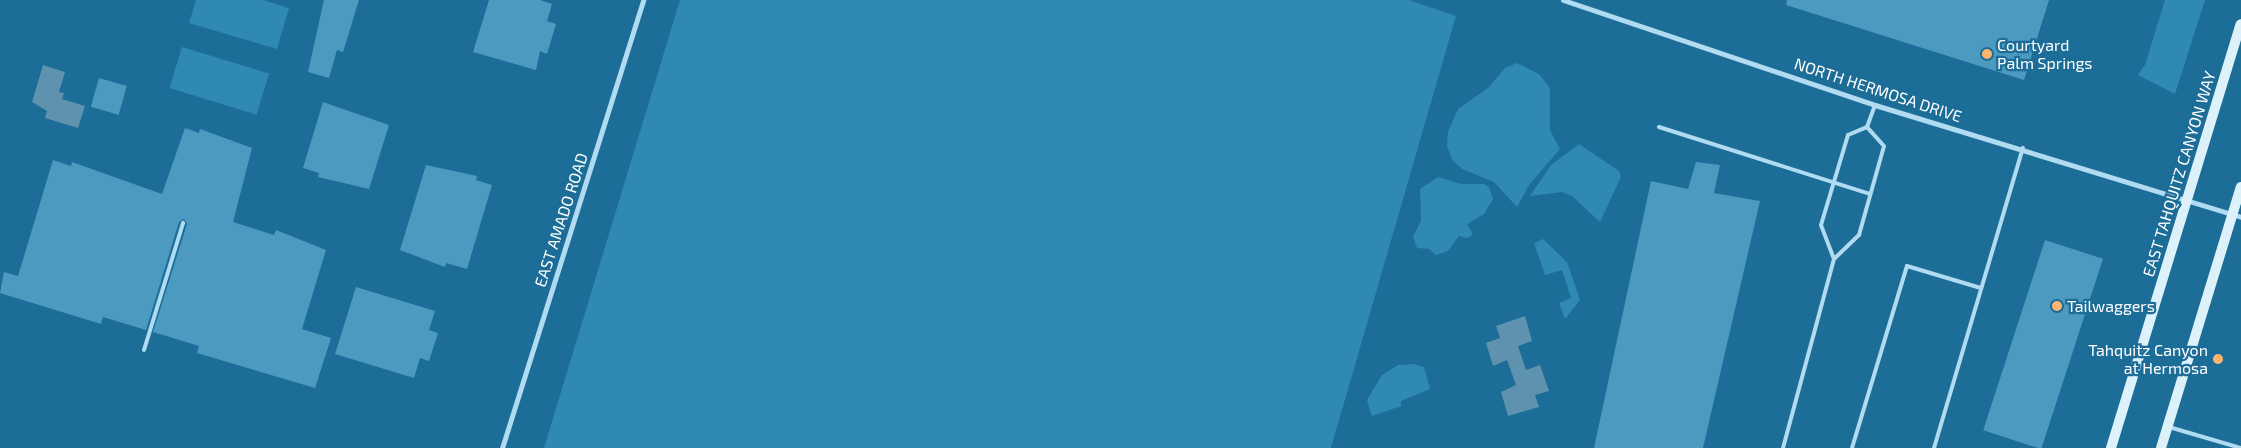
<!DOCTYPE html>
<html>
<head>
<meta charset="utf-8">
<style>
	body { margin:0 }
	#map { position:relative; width:2241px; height:448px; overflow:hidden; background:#1c6d97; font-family:"Exo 2",sans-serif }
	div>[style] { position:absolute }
	.green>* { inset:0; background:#3089b4; transform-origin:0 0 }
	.water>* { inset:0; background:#5e92ae }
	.building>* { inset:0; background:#4d9ac0; transform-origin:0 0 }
	.service>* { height:4px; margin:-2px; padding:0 2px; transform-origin:2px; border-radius:2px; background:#b0dbf0 }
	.minor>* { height:5px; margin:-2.5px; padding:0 2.5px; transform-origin:2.5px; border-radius:2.5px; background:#b0dbf0 }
	.secondary>* { height:10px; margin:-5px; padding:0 5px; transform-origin:5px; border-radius:5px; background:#ddf1fb }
	.dots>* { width:14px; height:14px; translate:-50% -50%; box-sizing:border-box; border:2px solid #1c6d97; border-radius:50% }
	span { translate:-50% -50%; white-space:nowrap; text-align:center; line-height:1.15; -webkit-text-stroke:4.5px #1c6d97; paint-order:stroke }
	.poi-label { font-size:16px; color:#fff }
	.left { translate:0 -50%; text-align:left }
	.right { translate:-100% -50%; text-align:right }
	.street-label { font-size:16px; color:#fff }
</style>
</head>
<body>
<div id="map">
	<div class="green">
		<i style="clip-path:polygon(196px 0,263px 0,289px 8px,277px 49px,189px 23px)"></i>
		<i style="clip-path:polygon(680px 0,1409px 0,1456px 16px,1331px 448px,544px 448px)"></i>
		<i style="clip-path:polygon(2165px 0,2205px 0,2175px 94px,2138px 75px,2145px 65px)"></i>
		<i style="left:182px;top:47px;width:91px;height:43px;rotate:17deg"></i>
		<i style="clip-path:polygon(1517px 63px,1539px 74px,1550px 88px,1550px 130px,1560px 149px,1529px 185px,1517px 207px,1494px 182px,1462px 169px,1452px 160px,1447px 146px,1448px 132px,1458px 109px,1488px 88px,1505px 68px)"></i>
		<i style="clip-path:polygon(1579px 144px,1619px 171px,1621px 177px,1600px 222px,1572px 196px,1562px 192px,1530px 196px,1551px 165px)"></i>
		<i style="clip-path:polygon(1438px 177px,1461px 184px,1484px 184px,1489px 187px,1493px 199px,1484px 214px,1467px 224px,1473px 234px,1468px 238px,1459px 236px,1448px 251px,1436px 255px,1429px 249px,1417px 248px,1413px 236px,1421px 221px,1420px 189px)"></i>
		<i style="clip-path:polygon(1543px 239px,1567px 262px,1580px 300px,1565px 319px,1559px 303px,1571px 298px,1562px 270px,1545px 275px,1534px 243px)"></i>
		<i style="clip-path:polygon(1414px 364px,1424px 367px,1430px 389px,1401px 401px,1401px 406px,1372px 416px,1367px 400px,1382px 375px,1398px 365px)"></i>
	</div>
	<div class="water">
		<i style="clip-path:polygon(43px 65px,65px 72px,59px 92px,64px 93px,62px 99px,85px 106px,78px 128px,45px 118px,47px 111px,32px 102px)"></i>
		<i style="clip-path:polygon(1525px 316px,1532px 341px,1518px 346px,1526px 370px,1540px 365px,1549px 391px,1535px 395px,1539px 407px,1508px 416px,1501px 392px,1516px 385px,1507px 360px,1493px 366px,1486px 343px,1500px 338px,1496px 326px)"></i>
	</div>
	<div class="building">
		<i style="clip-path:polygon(324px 0,359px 0,343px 52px,337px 50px,329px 78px,308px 72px)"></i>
		<i style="clip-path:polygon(489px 0,540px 0,552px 4px,547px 21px,556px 24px,547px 54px,540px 51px,536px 70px,473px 52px)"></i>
		<i style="clip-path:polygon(1787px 0,2049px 0,2024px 80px,1786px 5px)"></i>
		<i style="left:99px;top:78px;width:29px;height:30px;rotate:16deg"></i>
		<i style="clip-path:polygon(323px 102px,389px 125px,369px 189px,318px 177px,319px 173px,303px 168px)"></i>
		<i style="clip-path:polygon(185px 128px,199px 133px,200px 129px,252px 148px,233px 222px,274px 235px,276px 230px,326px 250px,302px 329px,331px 338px,315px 388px,197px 353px,199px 346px,153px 332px,187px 224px,184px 219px,179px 222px,146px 330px,103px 317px,101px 324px,0 293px,4px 272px,18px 276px,53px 160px,71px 166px,72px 162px,162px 194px)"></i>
		<i style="clip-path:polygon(1696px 162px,1720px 165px,1714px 193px,1760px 201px,1703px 448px,1594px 448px,1651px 181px,1688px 189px)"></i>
		<i style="clip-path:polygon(426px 165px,477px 176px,476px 180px,492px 185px,467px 269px,446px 263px,445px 267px,400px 250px)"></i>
		<i style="left:2045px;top:240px;width:61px;height:200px;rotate:18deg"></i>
		<i style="clip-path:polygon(356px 287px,435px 311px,429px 330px,438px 333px,429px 361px,420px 358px,414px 378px,335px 354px)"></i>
	</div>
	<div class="service">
		<i style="left:1659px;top:127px;width:221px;rotate:17.6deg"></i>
		<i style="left:1867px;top:127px;width:23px;rotate:-70deg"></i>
		<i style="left:1834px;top:259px;width:36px;rotate:-111deg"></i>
		<i style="left:1821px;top:225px;width:94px;rotate:-73.3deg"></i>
		<i style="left:1848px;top:135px;width:21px;rotate:-23deg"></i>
		<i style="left:144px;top:350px;width:133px;rotate:-72.9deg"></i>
		<i style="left:2169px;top:427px;width:75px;rotate:16.3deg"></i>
		<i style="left:1783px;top:448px;width:196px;rotate:-74.9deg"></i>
		<i style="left:1834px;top:259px;width:35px;rotate:-44deg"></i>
		<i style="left:1859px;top:235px;width:92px;rotate:-74.3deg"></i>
		<i style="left:1884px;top:146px;width:25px;rotate:-132deg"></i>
		<i style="left:1852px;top:448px;width:190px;rotate:-73.2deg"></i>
		<i style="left:1907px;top:266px;width:77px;rotate:16.6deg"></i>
		<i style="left:1934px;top:448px;width:313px;rotate:-73.5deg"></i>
	</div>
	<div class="minor">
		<i style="left:1563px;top:0;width:329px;rotate:18.6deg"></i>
		<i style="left:1875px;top:105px;width:383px;rotate:17deg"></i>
		<i style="left:502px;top:448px;width:470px;rotate:-72.5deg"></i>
	</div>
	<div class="secondary">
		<i style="left:2111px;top:448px;width:443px;rotate:-73deg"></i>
		<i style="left:2161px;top:448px;width:273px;rotate:-73deg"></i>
	</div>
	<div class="dots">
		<i style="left:1987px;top:54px;background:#ffb56e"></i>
		<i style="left:2057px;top:306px;background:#ffb56e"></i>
		<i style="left:2218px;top:359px;background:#ffb56e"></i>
	</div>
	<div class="poi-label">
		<span class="left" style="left:1997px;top:54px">Courtyard<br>Palm Springs</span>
		<span class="left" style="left:2067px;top:306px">Tailwaggers</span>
		<span class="right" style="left:2208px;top:359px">Tahquitz Canyon<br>at Hermosa</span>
	</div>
	<div class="street-label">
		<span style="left:1878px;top:90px;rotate:18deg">NORTH HERMOSA DRIVE</span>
		<span style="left:2179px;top:174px;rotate:-73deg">EAST TAHQUITZ CANYON WAY</span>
		<span style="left:561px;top:220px;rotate:-72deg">EAST AMADO ROAD</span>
	</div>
</div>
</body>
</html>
